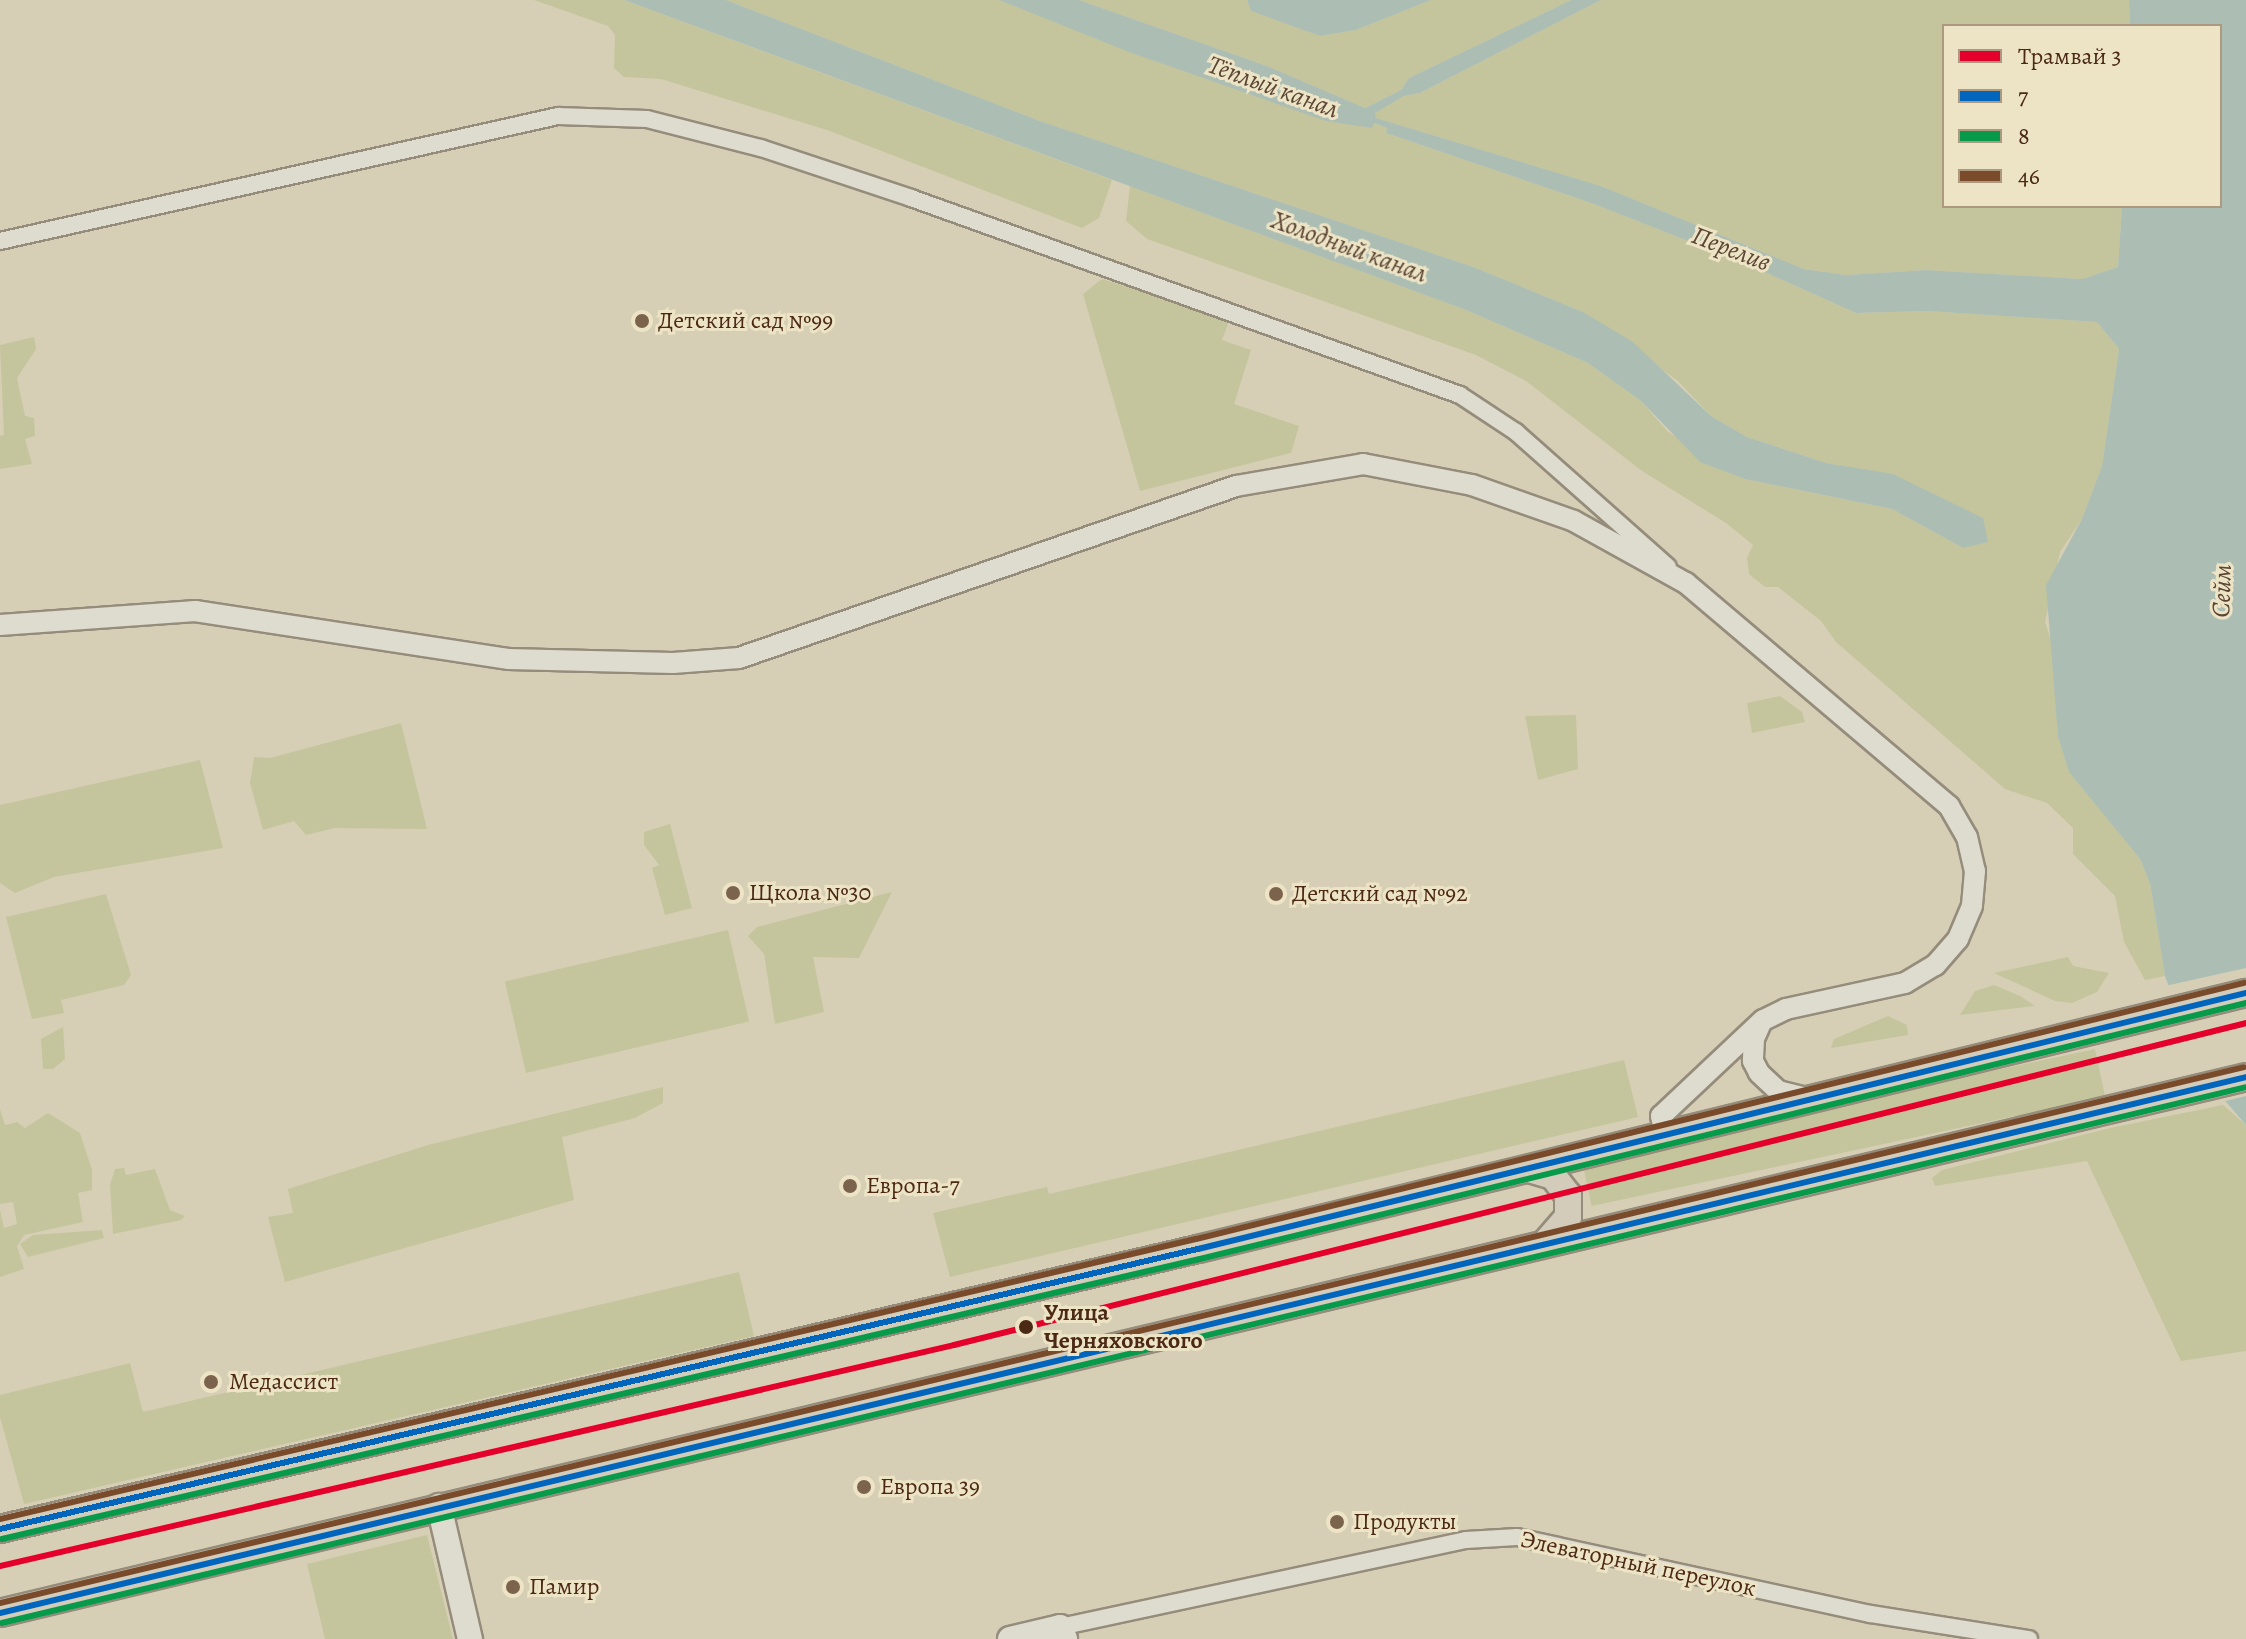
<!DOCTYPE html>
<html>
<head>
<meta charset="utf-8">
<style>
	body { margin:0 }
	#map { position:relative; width:2246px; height:1639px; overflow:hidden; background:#d6cfb6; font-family:Alegreya,serif }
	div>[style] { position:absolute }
	.green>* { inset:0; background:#c4c59c; transform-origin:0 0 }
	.water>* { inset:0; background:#acbeb4 }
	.pier>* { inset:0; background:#d6cfb6 }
	.roads { filter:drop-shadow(2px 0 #958c7b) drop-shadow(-2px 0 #958c7b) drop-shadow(0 2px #958c7b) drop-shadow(0 -2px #958c7b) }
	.minor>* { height:16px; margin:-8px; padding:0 8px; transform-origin:8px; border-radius:8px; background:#dedbcf }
	.tertiary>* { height:20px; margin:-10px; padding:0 10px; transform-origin:10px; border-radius:10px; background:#dedbcf }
	.secondary>* { height:24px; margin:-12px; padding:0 12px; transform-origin:12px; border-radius:12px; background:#dedbcf }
	.primary>* { height:26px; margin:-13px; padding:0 13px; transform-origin:13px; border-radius:13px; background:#d3ccba }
	.bus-1>* { height:6px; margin:-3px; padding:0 3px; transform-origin:3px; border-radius:3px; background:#0065bd }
	.bus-2>* { height:6px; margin:-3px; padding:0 3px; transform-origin:3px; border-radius:3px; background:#089a4b }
	.bus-3>* { height:6px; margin:-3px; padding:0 3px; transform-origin:3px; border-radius:3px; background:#7a4b2a }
	.tram-1>* { height:6px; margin:-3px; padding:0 3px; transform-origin:3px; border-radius:3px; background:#e4002b }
	.dots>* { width:22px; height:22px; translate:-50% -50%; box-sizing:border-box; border:4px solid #ede4c6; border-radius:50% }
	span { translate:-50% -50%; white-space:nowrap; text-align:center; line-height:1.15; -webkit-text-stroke:6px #ede4c6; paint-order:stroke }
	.poi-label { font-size:24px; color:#4b2914 }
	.left { translate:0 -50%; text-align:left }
	.stop-label { font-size:24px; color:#4b2914; font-weight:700 }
	.street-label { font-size:24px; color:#4b2914 }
	.water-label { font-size:26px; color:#5b4534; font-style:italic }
	.legend { position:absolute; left:1942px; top:24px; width:280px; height:184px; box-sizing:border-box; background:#ede4c6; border:2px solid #ac997f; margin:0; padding:10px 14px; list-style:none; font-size:24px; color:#4b2914 }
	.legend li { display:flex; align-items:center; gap:16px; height:40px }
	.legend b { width:40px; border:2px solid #ac997f }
</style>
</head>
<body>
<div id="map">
	<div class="green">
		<i style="clip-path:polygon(534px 0,624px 0,1112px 180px,1099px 218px,1082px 228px,827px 130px,661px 79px,624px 77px,614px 68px,615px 35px,608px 26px)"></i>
		<i style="clip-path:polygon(726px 0,999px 0,1374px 123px,1387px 128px,1386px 133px,1594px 204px,1749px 265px,1856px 313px,1927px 311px,2097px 322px,2119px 349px,2102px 466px,2082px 519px,2060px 552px,2045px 622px,2054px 649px,2058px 737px,2069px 771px,2140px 859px,2150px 883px,2165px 976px,2145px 980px,2124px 942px,2115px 896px,2073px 854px,2073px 828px,2047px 803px,2005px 789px,1836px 642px,1821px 621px,1778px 587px,1765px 587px,1749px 574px,1747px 558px,1753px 545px,1726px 523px,1642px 471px,1526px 381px,1476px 355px,1147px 239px,1126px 221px,1130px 186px,1466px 310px,1588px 363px,1641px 401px,1668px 432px,1745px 479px,1892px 509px,1963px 548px,1893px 475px,1826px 463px,1747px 437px,1711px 416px,1678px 381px,1583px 312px,1476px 268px,1040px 121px)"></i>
		<i style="clip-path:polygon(1079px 0,1247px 0,1252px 11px,1320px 36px,1356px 30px,1431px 0,1571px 0,1409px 78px,1401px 90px,1365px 108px,1267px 66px)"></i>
		<i style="clip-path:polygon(1601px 0,2129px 0,2130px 26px,1944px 26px,1944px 206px,2122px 206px,2118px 267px,2082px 279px,1926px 270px,1846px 275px,1804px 269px,1601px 186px,1376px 118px,1374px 113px,1404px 96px,1420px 93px)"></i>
		<i style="clip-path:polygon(1102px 279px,1230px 319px,1222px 340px,1251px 350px,1234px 404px,1299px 426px,1291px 453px,1140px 491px,1083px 294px)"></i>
		<i style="clip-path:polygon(34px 337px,36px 349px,17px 378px,25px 416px,34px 418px,35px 436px,25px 439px,32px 464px,0 469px,0 436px,4px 435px,0 345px)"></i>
		<i style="clip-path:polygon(1780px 696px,1802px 712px,1805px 722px,1752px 733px,1747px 703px)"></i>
		<i style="clip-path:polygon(1576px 715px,1578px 769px,1538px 780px,1525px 716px)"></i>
		<i style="clip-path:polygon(401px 723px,427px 829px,335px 828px,306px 835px,294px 821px,263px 830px,250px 783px,254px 757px,270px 758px)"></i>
		<i style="clip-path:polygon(200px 760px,223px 848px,54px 877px,15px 893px,0 883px,0 805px)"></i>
		<i style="clip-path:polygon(670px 824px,692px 908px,665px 915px,652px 868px,659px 865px,644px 845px,644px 832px)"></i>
		<i style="clip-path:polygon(892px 892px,859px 958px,813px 957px,824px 1012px,775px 1024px,764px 954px,748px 936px,757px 927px)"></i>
		<i style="clip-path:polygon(106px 894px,131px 975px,124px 985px,61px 1000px,64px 1013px,32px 1019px,6px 917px)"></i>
		<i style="left:728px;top:930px;width:94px;height:229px;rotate:77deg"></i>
		<i style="clip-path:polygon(2068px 957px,2073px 966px,2109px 973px,2097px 992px,2072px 1003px,2055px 1001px,1994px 973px)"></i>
		<i style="clip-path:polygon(1994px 985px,2020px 996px,2035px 1006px,1960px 1015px,1975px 991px)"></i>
		<i style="clip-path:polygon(1888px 1016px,1907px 1025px,1908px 1035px,1831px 1048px,1834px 1039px)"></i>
		<i style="clip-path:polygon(63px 1027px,65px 1059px,53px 1069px,43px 1069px,41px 1039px)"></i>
		<i style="left:2095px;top:1049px;width:49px;height:525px;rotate:78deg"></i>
		<i style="clip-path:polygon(1624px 1060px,1638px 1117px,950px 1277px,933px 1213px,1047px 1187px,1049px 1194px)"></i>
		<i style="clip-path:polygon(663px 1087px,663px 1103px,635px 1118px,562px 1137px,574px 1200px,285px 1282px,268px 1217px,293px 1213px,288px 1189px,428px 1145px)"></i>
		<i style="clip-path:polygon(2223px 1105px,2246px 1125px,2246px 1351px,2181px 1361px,2087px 1161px,1935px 1186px,1932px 1178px,1942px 1170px,2110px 1128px)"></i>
		<i style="clip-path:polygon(0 1109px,5px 1125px,17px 1122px,25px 1128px,48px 1113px,80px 1133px,92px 1170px,92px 1190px,78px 1193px,83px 1222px,24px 1235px,17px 1246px,24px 1269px,0 1277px,0 1210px,4px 1228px,17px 1224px,13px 1202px,0 1204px)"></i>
		<i style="clip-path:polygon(124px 1168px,126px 1175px,155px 1169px,170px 1210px,185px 1216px,181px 1220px,113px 1234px,110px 1185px,115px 1169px)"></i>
		<i style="clip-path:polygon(102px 1230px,104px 1238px,28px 1257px,20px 1244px,33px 1235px)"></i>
		<i style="clip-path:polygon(739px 1272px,754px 1336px,24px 1504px,0 1417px,0 1395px,130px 1363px,143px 1412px)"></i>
		<i style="clip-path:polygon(427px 1535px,453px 1639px,325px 1639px,307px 1564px)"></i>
	</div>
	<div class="water">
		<i style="clip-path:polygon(624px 0,726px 0,1040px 121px,1476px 268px,1583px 312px,1633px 342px,1711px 416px,1747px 437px,1826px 463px,1893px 474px,1983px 518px,1988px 542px,1963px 548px,1892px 509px,1745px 479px,1700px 462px,1641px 401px,1588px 363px,1466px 310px)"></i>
		<i style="clip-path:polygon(999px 0,1079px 0,1267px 66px,1365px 108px,1401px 90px,1409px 78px,1571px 0,1601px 0,1420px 93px,1404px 96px,1375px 113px,1376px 118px,1601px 186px,1804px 269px,1846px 275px,1926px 270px,2082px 279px,2118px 267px,2122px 206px,2220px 206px,2220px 26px,2130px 26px,2129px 0,2246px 0,2246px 1125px,2202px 1074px,2165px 976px,2150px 883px,2140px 859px,2069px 772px,2058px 737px,2046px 585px,2082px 519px,2102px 466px,2119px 349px,2097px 322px,1927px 311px,1856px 313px,1749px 265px,1594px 204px,1386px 133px,1387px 128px,1374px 123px,1372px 128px,1326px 121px,1129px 52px)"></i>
		<i style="clip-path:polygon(1247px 0,1431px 0,1356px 30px,1320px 36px,1251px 11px)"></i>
	</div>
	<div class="pier">
		<i style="clip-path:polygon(2246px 968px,2246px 1096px,2217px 1103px,2198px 1076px,2165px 986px)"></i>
	</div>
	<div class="roads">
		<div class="minor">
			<i style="left:0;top:241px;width:572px;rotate:-12.63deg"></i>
			<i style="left:558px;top:116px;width:89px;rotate:1.9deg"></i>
			<i style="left:647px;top:119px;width:118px;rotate:14.3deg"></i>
			<i style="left:761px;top:148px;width:158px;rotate:18.4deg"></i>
			<i style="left:911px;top:198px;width:583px;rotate:19.74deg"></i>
			<i style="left:1460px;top:395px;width:67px;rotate:33.5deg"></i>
			<i style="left:1516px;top:432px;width:203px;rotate:41.6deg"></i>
			<i style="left:1060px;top:1627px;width:415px;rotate:-12.1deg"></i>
			<i style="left:1466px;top:1540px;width:51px;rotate:-3.4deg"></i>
			<i style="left:1517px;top:1537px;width:362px;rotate:12.3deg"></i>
			<i style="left:1871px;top:1614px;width:160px;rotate:9deg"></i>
		</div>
		<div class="tertiary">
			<i style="left:0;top:625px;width:196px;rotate:-4.1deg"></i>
			<i style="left:195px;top:611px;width:317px;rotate:8.7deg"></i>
			<i style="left:508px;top:659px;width:165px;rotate:1.4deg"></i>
			<i style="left:673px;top:663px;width:66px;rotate:-4.3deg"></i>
			<i style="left:739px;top:658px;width:526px;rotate:-19.09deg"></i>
			<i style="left:1236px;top:486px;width:129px;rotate:-9.8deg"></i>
			<i style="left:1363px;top:464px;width:111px;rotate:10.9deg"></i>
			<i style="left:1472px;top:485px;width:108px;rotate:19.4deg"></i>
			<i style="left:1574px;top:521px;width:128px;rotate:29deg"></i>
			<i style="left:1686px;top:583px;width:345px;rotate:40.3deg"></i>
			<i style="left:1949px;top:806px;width:36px;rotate:60deg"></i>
			<i style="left:1967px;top:837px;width:35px;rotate:77deg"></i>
			<i style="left:1975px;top:871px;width:35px;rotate:95deg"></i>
			<i style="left:1972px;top:906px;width:36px;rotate:113deg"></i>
			<i style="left:1958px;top:939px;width:35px;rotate:131deg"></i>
			<i style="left:1935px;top:965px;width:35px;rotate:149deg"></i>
			<i style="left:1905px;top:983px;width:122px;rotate:167.7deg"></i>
			<i style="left:1786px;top:1009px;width:25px;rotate:154deg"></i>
			<i style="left:1763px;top:1020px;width:140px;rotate:136.7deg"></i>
			<i style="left:1661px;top:1116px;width:18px;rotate:77deg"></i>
			<i style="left:1761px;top:1023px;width:17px;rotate:114deg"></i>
			<i style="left:1754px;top:1039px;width:22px;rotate:93deg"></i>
			<i style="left:1753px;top:1061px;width:13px;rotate:63deg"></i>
			<i style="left:1759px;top:1073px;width:26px;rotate:43deg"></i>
			<i style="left:1778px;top:1091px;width:29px;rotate:14deg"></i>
		</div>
		<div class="secondary">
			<i style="left:439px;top:1506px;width:137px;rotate:76.9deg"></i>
			<i style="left:1010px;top:1639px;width:51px;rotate:-13.5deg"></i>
			<i style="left:1060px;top:1627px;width:13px;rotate:67deg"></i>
		</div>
		<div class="primary">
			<i style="left:1529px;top:1169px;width:25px;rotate:16deg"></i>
			<i style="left:1553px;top:1176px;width:24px;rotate:52deg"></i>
			<i style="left:1568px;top:1195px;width:22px;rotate:90deg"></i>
			<i style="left:1568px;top:1217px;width:33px;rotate:131deg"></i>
			<i style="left:0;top:1529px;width:1230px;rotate:-13.16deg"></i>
			<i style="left:1198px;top:1249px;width:1079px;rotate:-13.73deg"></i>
			<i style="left:0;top:1613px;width:2309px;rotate:-13.42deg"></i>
		</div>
	</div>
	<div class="bus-1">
		<i style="left:0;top:1529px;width:1230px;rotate:-13.16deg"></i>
		<i style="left:1198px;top:1249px;width:1079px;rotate:-13.73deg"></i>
		<i style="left:0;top:1613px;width:2309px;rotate:-13.42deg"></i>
	</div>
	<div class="bus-2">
		<i style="left:2px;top:1539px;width:1230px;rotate:-13.16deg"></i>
		<i style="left:1200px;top:1259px;width:1077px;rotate:-13.75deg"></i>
		<i style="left:2px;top:1623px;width:2307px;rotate:-13.43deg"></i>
	</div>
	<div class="bus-3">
		<i style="left:0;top:1519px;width:1228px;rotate:-13.18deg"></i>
		<i style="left:1196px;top:1239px;width:1079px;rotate:-13.73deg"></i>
		<i style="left:0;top:1603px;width:2307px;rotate:-13.43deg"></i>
	</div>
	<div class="tram-1">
		<i style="left:0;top:1566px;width:979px;rotate:-13.04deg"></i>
		<i style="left:954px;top:1345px;width:1332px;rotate:-13.99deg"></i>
	</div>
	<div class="dots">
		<i style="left:642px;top:321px;background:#7c634d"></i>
		<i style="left:733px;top:893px;background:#7c634d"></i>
		<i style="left:1276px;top:894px;background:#7c634d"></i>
		<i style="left:850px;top:1186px;background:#7c634d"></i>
		<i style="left:1026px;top:1327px;background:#4b2914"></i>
		<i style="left:211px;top:1382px;background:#7c634d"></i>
		<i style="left:864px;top:1487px;background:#7c634d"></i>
		<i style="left:1337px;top:1522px;background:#7c634d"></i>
		<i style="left:513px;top:1587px;background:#7c634d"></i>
	</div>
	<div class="poi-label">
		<span class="left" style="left:658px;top:321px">Детский сад №99</span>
		<span class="left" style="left:749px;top:893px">Щкола №30</span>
		<span class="left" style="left:1292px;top:894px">Детский сад №92</span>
		<span class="left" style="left:866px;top:1186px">Европа-7</span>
		<span class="left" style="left:229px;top:1382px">Медассист</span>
		<span class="left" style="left:880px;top:1487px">Европа 39</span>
		<span class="left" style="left:1353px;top:1522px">Продукты</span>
		<span class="left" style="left:529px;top:1587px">Памир</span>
	</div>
	<div class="stop-label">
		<span class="left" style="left:1044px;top:1327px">Улица<br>Черняховского</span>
	</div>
	<div class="street-label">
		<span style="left:1638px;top:1564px;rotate:12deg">Элеваторный переулок</span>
	</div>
	<div class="water-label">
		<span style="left:1273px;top:87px;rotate:20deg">Тёплый канал</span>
		<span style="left:1349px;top:247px;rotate:20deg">Холодный канал</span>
		<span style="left:1731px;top:249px;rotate:21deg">Перелив</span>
		<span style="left:2222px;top:591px;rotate:-88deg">Сейм</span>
	</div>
	<ul class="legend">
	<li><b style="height:10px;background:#e4002b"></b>Трамвай 3</li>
	<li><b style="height:10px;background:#0065bd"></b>7</li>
	<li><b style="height:10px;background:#089a4b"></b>8</li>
	<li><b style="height:10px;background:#7a4b2a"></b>46</li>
	</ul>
</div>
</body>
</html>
